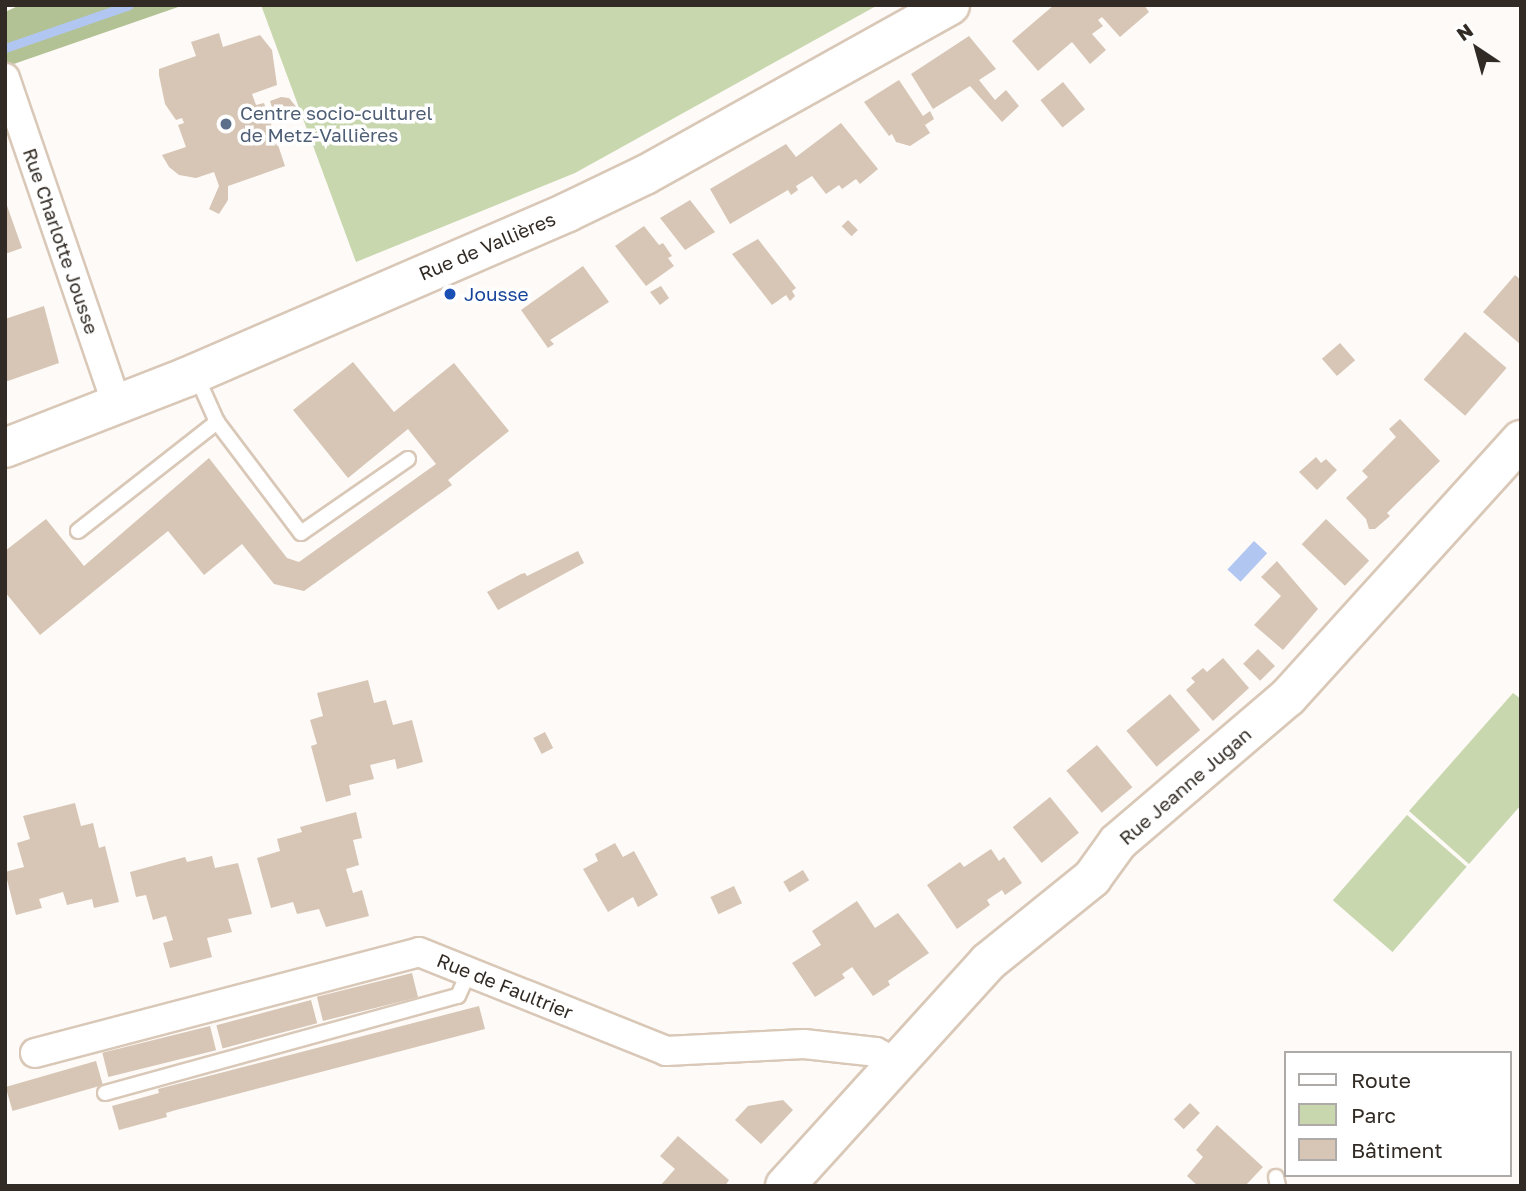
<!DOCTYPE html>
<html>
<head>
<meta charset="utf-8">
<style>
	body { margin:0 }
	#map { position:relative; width:1526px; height:1191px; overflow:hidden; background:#fefaf7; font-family:"Golos Text",sans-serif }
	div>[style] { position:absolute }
	.green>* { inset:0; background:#c8d7ae; transform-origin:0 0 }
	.forest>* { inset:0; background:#b2c294 }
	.water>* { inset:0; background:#b1c7f1; transform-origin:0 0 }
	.stream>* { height:9px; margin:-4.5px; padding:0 4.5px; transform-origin:4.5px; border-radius:4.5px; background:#b1c7f1 }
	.building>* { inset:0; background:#d7c6b5; transform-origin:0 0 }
	.roads { filter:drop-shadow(2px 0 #d9c8b7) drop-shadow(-2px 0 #d9c8b7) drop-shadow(0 2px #d9c8b7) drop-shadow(0 -2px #d9c8b7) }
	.lane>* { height:14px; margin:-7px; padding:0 7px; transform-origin:7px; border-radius:7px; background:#fff }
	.street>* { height:28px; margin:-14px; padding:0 14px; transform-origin:14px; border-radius:14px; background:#fff }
	.secondary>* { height:38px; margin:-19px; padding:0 19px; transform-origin:19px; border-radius:19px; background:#fff }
	.dots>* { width:19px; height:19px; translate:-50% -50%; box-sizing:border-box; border:4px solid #fff; border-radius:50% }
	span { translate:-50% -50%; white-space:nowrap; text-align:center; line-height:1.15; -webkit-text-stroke:7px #fff; paint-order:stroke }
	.service-label { font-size:19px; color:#4e5e75 }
	.left { translate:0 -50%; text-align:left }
	.street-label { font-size:19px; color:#322b25 }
	.transit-label { font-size:19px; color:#164399 }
	.frame { position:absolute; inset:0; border:7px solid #322b25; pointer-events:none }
	.legend { position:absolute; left:1284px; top:1051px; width:228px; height:126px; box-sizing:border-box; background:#fff; border:2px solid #adaaa8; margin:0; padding:9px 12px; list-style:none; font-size:21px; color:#322b25 }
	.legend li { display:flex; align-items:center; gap:14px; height:35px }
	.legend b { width:35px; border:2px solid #adaaa8 }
	.north { position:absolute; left:1442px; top:14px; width:70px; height:70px; -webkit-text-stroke:5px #fff; paint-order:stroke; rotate:324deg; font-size:19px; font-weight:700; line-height:28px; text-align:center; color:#322b25 }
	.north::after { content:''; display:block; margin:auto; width:24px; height:32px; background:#322b25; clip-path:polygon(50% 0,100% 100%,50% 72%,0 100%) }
</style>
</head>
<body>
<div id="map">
	<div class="green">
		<i style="clip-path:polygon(261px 5px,878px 5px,575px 173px,356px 262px)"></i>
		<i style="clip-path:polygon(1513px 693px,1521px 699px,1521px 805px,1469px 864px,1409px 811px)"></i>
		<i style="left:1407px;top:815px;width:79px;height:113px;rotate:41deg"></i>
	</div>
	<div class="forest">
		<i style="clip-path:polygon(20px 5px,184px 5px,5px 67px,5px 12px)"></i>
	</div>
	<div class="water">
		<i style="left:1254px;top:541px;width:18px;height:39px;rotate:43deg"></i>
	</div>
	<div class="stream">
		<i style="left:5px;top:48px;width:131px;rotate:-19.1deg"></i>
	</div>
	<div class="building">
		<i style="clip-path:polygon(1054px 5px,1144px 5px,1149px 12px,1120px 37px,1102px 17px,1098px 20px,1103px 26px,1092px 34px,1106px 50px,1090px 64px,1072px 42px,1038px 71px,1012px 41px)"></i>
		<i style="clip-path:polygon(219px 33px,223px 47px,260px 35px,272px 50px,277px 85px,252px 94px,256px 105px,264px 103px,285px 166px,228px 186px,228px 200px,219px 214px,209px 209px,219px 186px,214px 172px,196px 178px,179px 175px,169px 167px,162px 155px,186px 147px,178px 125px,184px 123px,182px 118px,176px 120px,165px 104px,159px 75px,159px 69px,196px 56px,191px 42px)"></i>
		<i style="clip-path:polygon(969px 36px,996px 69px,979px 80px,995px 100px,1006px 90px,1019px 106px,1002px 122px,970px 86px,933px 109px,911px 74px)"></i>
		<i style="clip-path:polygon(899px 80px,923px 116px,930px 111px,934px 119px,925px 125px,930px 133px,910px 146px,896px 142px,892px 134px,889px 136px,864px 102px)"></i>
		<i style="left:1063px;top:82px;width:35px;height:29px;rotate:51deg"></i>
		<i style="clip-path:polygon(281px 97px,289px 98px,298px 109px,275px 117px,270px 101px)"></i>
		<i style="clip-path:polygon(841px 123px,878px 169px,860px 184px,856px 179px,842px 189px,839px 185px,826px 194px,812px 176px,796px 186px,798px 190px,791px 195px,788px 190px,730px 224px,710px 189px,786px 144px,796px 157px)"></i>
		<i style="clip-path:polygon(5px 200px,22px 248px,5px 254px)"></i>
		<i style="clip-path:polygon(690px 200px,715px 232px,685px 250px,660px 218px)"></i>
		<i style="left:848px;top:220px;width:14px;height:9px;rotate:45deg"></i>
		<i style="clip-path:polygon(644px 226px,659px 245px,663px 243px,672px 256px,668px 258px,674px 266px,646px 286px,615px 246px)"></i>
		<i style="clip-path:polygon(758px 239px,796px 288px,792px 291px,795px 296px,790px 301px,786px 295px,772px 305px,732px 254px)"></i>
		<i style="clip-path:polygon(583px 266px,609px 302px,550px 340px,554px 344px,548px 348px,521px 310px)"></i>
		<i style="clip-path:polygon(1515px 275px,1521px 280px,1521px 345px,1483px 312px)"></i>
		<i style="clip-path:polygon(661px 286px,669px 298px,660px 305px,650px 292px)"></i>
		<i style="clip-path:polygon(44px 306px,59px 363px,5px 382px,5px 319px)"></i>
		<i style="left:1465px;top:332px;width:55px;height:63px;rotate:41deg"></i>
		<i style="left:1340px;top:343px;width:23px;height:24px;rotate:49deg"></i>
		<i style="clip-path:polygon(353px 362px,394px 412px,454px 363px,509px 431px,448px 480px,452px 485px,304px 591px,274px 584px,242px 544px,204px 575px,168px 531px,40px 635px,5px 592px,5px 551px,46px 519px,84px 566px,209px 458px,287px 558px,299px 562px,436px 464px,408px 429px,348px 478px,293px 410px)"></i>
		<i style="clip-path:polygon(1400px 419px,1440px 461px,1387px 513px,1390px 516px,1375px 529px,1369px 529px,1366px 519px,1346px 498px,1368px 477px,1362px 471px,1396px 437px,1389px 429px)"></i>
		<i style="clip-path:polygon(1316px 457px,1321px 463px,1326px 459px,1337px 470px,1317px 490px,1299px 472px)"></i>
		<i style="left:1326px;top:519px;width:60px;height:35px;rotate:44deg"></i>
		<i style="clip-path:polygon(578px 551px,584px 563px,498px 610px,487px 592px,521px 574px,525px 573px,527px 576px)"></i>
		<i style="clip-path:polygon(1277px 561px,1318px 609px,1283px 650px,1254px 625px,1281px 596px,1261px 577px)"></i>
		<i style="left:1258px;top:649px;width:24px;height:21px;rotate:45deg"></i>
		<i style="clip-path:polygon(1223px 658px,1249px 688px,1213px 721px,1186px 690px,1195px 682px,1191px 678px,1203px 668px,1207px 672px)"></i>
		<i style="clip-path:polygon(368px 680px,374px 703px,386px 700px,393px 725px,412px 720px,423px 762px,397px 769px,395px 759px,370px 765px,374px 779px,349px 785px,351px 795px,326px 802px,311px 746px,317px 744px,310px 720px,323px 716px,317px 693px)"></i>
		<i style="left:1170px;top:694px;width:47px;height:57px;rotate:50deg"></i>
		<i style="left:545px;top:732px;width:18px;height:13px;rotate:63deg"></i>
		<i style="left:1097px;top:745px;width:55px;height:40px;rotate:50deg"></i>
		<i style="left:1050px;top:797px;width:46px;height:48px;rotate:51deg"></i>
		<i style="clip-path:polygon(75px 803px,81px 826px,93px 823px,99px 848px,105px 846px,119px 902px,94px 908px,92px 899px,67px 905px,63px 892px,39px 899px,42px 908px,16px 915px,5px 872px,24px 867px,17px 843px,30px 839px,23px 816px)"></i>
		<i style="clip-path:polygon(356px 812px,362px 838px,353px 840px,359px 865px,346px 869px,353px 893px,362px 890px,369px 916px,326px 927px,319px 909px,297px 914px,293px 902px,271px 908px,257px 858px,280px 851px,277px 839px,302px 832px,300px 827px)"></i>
		<i style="clip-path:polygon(615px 843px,623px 857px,634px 851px,658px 895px,638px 907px,633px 897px,608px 912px,583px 869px,598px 861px,595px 854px)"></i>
		<i style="clip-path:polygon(991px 849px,999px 861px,1004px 857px,1022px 883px,1005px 895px,1002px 890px,987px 900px,990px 905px,957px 929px,927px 885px,960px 862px,964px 867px)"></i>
		<i style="clip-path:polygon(212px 856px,215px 868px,238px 863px,252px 914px,228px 919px,232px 932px,207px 938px,212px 957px,170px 968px,163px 943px,173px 940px,166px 916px,153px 920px,146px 895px,136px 897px,130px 872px,185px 857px,187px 862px)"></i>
		<i style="left:803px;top:870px;width:12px;height:23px;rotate:59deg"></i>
		<i style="left:734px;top:886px;width:19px;height:26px;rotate:65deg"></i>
		<i style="clip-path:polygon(857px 901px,875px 928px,898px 913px,929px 953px,888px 981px,890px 985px,873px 996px,852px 967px,842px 974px,845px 978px,815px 997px,792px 963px,821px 945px,812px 931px)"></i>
		<i style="left:412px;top:973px;width:25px;height:98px;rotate:76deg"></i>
		<i style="left:311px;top:1000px;width:24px;height:98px;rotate:75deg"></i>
		<i style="clip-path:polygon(479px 1006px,485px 1029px,176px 1110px,166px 1113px,167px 1117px,119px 1130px,112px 1106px,159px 1093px,158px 1089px)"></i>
		<i style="left:210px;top:1026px;width:25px;height:111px;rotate:76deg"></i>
		<i style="left:96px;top:1061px;width:25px;height:94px;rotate:74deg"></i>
		<i style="clip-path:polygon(783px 1100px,793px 1110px,761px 1144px,735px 1120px,748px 1106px)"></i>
		<i style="left:1190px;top:1103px;width:14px;height:23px;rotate:45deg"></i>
		<i style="clip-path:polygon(1217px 1125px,1263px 1167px,1245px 1186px,1198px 1186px,1187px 1176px,1203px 1157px,1196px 1150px)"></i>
		<i style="clip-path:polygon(678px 1136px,729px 1180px,725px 1186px,660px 1186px,675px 1169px,660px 1156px)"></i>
	</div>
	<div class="roads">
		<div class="lane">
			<i style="left:196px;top:375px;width:51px;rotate:65.9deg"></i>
			<i style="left:78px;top:531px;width:177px;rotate:-38.1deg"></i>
			<i style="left:217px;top:422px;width:139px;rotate:52.9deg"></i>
			<i style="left:301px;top:533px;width:130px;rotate:-34.7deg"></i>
			<i style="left:105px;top:1093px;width:366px;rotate:-15.4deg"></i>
			<i style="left:458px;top:996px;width:27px;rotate:-66deg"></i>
			<i style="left:1276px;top:1177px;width:9px;rotate:77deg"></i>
		</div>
		<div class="street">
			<i style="left:5px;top:78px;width:346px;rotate:71.1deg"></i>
			<i style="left:35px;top:1053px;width:397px;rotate:-14.7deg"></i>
			<i style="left:419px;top:952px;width:266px;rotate:21.8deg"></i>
			<i style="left:666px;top:1051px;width:138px;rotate:-2.9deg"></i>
			<i style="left:804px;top:1044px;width:72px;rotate:6.3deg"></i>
			<i style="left:876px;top:1052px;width:21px;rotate:28deg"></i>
		</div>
		<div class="secondary">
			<i style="left:5px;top:448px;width:195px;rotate:-21.3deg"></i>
			<i style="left:187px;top:377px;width:415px;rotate:-23.4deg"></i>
			<i style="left:568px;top:212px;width:85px;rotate:-25.7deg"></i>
			<i style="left:645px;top:175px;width:349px;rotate:-29.1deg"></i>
			<i style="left:785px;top:1186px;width:302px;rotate:-47.8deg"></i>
			<i style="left:988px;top:962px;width:134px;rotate:-38.9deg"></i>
			<i style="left:1092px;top:878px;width:44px;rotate:-54.2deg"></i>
			<i style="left:1118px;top:842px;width:223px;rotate:-40.5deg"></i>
			<i style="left:1288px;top:697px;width:347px;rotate:-47.8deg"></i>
		</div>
	</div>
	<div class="dots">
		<i style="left:226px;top:124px;background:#5c6f8a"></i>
		<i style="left:450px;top:294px;background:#1a4fb4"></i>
	</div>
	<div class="service-label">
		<span class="left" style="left:240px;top:124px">Centre socio-culturel<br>de Metz-Vallières</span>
	</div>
	<div class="street-label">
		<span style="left:61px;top:241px;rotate:71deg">Rue Charlotte Jousse</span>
		<span style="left:487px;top:246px;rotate:-23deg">Rue de Vallières</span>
		<span style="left:1185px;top:786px;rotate:-41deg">Rue Jeanne Jugan</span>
		<span style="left:505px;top:986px;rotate:22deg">Rue de Faultrier</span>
	</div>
	<div class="transit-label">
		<span class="left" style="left:464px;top:294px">Jousse</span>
	</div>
	<div class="frame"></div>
	<ul class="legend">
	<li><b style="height:9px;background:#fff"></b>Route</li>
	<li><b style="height:19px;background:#c8d7ae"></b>Parc</li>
	<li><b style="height:19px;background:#d7c6b5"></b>Bâtiment</li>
	</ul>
	<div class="north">N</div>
</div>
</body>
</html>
